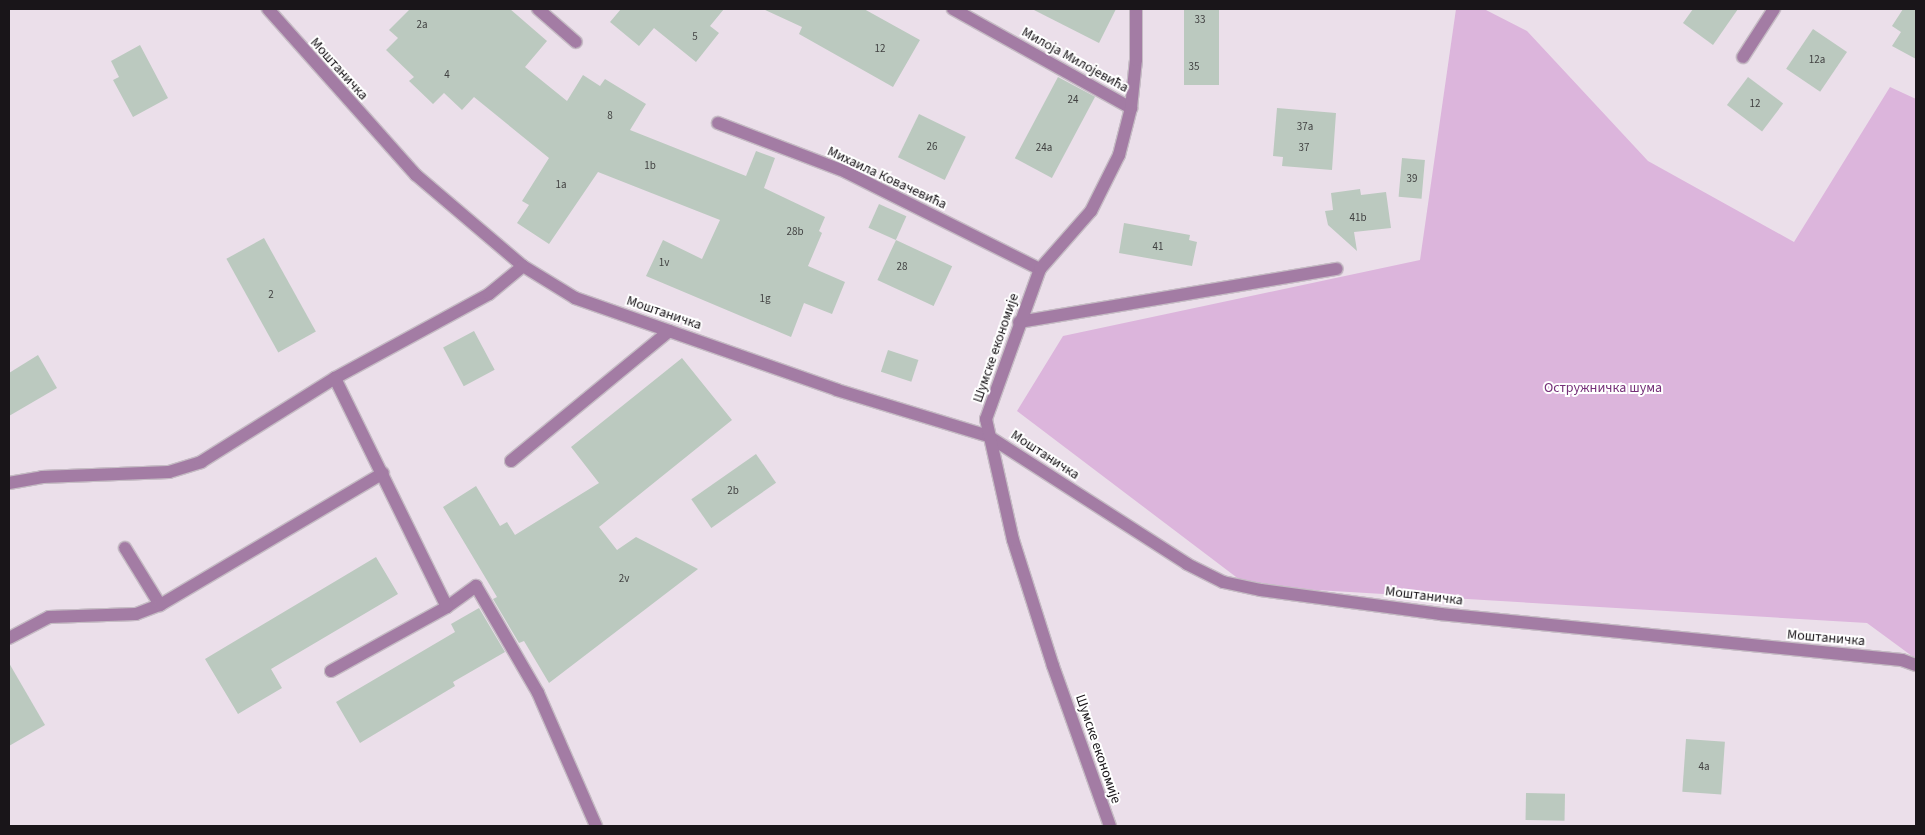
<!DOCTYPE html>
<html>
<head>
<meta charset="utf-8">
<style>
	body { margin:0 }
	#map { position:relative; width:1925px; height:835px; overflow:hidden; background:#ebdfea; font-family:"Source Sans 3",sans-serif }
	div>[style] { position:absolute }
	.green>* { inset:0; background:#dcb5dc }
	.building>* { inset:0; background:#bbc9bf; transform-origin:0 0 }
	.roads { filter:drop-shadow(1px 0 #c5bbc4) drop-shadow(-1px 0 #c5bbc4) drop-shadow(0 1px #c5bbc4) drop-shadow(0 -1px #c5bbc4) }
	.minor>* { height:12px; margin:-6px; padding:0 6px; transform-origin:6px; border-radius:6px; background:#a37ca4 }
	span { translate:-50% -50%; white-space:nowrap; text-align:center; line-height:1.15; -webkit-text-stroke:4px #fff; paint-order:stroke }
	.number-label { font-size:11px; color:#424242 }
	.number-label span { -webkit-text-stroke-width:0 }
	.street-label { font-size:14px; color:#191519 }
	.park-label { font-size:14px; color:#763179 }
	.frame { position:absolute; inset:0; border:10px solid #191519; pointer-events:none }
</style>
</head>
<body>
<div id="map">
	<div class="green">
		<i style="clip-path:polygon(1456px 9px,1484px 9px,1527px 31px,1648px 161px,1794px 242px,1890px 87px,1916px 99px,1916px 659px,1867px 623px,1248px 586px,1017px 411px,1063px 336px,1420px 260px)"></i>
	</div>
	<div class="building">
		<i style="clip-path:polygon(410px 9px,510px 9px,547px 41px,525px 67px,567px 101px,583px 75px,600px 86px,605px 79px,646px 104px,630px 130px,746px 176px,756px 151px,775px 158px,764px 188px,825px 217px,819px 231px,822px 233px,808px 266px,845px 282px,832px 314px,804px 303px,791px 337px,646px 276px,663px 240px,702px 259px,720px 220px,598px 172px,549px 244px,517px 223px,529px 205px,522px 201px,549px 158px,474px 97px,462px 110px,444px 93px,433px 104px,409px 81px,414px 77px,386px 50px,398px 38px,389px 30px)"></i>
		<i style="clip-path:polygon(621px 9px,724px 9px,710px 26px,719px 33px,696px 62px,654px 28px,639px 46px,610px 22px)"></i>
		<i style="clip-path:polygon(763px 9px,864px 9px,920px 40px,893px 87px,799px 34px,802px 27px)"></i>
		<i style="clip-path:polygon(1032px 9px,1116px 9px,1099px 43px)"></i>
		<i style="left:1184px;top:9px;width:35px;height:76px"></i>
		<i style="clip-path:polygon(1693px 9px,1738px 9px,1713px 45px,1683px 23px)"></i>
		<i style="clip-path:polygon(1903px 9px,1916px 9px,1916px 59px,1892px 46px,1901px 32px,1892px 26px)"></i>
		<i style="left:1813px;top:29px;width:41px;height:48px;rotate:34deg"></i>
		<i style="clip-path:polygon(140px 45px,168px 98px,133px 117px,113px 80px,119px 77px,111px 61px)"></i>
		<i style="left:1058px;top:77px;width:42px;height:92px;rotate:28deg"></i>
		<i style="left:1748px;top:77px;width:44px;height:35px;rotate:37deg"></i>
		<i style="clip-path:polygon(1277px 108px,1336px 113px,1332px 170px,1282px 166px,1283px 157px,1273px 156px)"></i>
		<i style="left:919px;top:114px;width:52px;height:48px;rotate:26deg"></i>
		<i style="left:1402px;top:158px;width:23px;height:39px;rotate:5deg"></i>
		<i style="clip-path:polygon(1360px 189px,1361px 195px,1386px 192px,1391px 228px,1354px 232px,1357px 251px,1328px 225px,1325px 211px,1333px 210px,1331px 193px)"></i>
		<i style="left:879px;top:204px;width:30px;height:26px;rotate:24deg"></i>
		<i style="clip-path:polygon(1124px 223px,1190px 235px,1189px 240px,1197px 242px,1192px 266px,1119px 253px)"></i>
		<i style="left:264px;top:238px;width:107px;height:43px;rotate:61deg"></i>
		<i style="left:896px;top:240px;width:62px;height:44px;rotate:25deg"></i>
		<i style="left:474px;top:331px;width:44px;height:35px;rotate:62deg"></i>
		<i style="left:888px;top:350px;width:32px;height:23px;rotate:18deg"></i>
		<i style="clip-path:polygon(38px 355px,57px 388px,9px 416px,9px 373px)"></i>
		<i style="clip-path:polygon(682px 358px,732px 420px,599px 527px,617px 550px,636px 537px,698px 569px,549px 683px,524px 641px,519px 643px,493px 599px,497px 597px,443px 507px,476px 486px,500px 526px,507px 522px,515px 535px,599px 483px,571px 447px)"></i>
		<i style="left:756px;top:454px;width:35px;height:79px;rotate:55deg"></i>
		<i style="clip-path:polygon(376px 557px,398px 594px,271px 669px,282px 688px,238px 714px,205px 659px)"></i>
		<i style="clip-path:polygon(479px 608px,505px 652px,453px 682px,455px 686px,360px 743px,336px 702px,455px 632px,451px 624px)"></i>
		<i style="clip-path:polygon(9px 663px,45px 725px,9px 746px)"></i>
		<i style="left:1686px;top:739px;width:39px;height:53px;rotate:4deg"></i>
		<i style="left:1526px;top:793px;width:39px;height:27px;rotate:1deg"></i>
	</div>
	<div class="roads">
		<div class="minor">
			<i style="left:268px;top:9px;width:222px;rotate:48.3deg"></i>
			<i style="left:416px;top:175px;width:140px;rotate:40.4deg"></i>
			<i style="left:523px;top:266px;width:61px;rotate:31.6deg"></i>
			<i style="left:575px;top:298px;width:278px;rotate:19.3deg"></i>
			<i style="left:837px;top:390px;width:158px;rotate:16.9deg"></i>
			<i style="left:988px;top:436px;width:237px;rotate:32.7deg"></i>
			<i style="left:1187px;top:564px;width:40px;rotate:26.6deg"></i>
			<i style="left:1223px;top:582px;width:39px;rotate:12deg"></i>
			<i style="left:1261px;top:590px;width:181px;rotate:7.6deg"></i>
			<i style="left:1440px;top:614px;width:464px;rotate:5.7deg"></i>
			<i style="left:1902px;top:660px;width:15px;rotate:20deg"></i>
			<i style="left:538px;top:9px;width:50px;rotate:41deg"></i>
			<i style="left:953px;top:9px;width:204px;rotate:29.1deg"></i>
			<i style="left:1743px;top:57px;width:57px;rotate:-57.1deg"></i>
			<i style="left:718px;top:123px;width:137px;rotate:20.9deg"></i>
			<i style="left:846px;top:172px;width:217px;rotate:26.6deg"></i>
			<i style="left:1019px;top:322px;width:322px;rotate:-9.5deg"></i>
			<i style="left:511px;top:461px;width:205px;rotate:-39.4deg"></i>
			<i style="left:9px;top:483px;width:34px;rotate:-10deg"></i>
			<i style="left:42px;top:477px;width:127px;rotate:-2.3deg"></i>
			<i style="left:169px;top:472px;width:34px;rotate:-17deg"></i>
			<i style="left:201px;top:462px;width:158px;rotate:-32.1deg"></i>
			<i style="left:335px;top:378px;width:175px;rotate:-28.6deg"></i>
			<i style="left:489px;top:294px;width:44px;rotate:-39.5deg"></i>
			<i style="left:125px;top:548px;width:67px;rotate:58.4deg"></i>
			<i style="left:447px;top:607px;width:36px;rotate:-36deg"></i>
			<i style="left:476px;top:586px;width:124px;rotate:59.9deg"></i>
			<i style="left:538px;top:693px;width:145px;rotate:66.4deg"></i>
			<i style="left:9px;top:638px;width:45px;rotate:-27.7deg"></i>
			<i style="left:49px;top:617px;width:87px;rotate:-2deg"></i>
			<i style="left:136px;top:614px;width:26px;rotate:-21deg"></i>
			<i style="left:160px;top:605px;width:259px;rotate:-30.6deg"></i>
			<i style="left:331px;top:671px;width:132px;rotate:-28.9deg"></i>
			<i style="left:447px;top:607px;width:255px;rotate:-116.1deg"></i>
			<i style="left:1110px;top:826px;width:170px;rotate:-109.6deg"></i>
			<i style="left:1053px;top:666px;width:132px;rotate:-107.6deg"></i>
			<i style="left:1013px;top:540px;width:124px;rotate:-102.6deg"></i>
			<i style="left:986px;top:419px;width:159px;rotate:-70.2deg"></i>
			<i style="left:1040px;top:269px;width:77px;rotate:-48.7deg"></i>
			<i style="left:1091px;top:211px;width:63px;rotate:-63.4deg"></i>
			<i style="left:1119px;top:155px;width:49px;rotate:-75.7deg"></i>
			<i style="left:1131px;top:108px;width:48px;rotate:-84.1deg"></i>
			<i style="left:1136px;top:60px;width:51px;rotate:-90deg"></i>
		</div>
	</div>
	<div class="number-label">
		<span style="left:1200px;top:20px">33</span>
		<span style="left:422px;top:25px">2a</span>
		<span style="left:695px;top:37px">5</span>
		<span style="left:880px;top:49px">12</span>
		<span style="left:1817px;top:60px">12a</span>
		<span style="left:1194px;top:67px">35</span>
		<span style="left:447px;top:75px">4</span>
		<span style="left:1073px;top:100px">24</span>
		<span style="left:1755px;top:104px">12</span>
		<span style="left:610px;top:116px">8</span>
		<span style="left:1305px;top:127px">37a</span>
		<span style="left:932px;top:147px">26</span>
		<span style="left:1044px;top:148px">24a</span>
		<span style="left:1304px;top:148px">37</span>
		<span style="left:650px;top:166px">1b</span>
		<span style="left:1412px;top:179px">39</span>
		<span style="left:561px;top:185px">1a</span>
		<span style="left:1358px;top:218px">41b</span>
		<span style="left:795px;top:232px">28b</span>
		<span style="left:1158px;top:247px">41</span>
		<span style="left:664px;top:263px">1v</span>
		<span style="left:902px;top:267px">28</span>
		<span style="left:271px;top:295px">2</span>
		<span style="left:765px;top:299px">1g</span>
		<span style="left:733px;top:491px">2b</span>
		<span style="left:624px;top:579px">2v</span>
		<span style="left:1704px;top:767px">4a</span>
	</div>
	<div class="street-label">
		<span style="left:1075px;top:60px;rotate:29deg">Милоја Милојевића</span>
		<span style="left:339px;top:69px;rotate:48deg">Моштаничка</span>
		<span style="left:887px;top:178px;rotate:25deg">Михаила Ковачевића</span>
		<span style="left:664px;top:313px;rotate:19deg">Моштаничка</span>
		<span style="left:996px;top:348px;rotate:-71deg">Шумске економије</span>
		<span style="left:1045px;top:455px;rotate:33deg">Моштаничка</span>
		<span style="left:1424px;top:596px;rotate:7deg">Моштаничка</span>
		<span style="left:1826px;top:638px;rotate:5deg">Моштаничка</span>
		<span style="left:1098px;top:749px;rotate:71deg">Шумске економије</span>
	</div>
	<div class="park-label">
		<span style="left:1603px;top:388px">Остружничка шума</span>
	</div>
	<div class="frame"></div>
</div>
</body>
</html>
